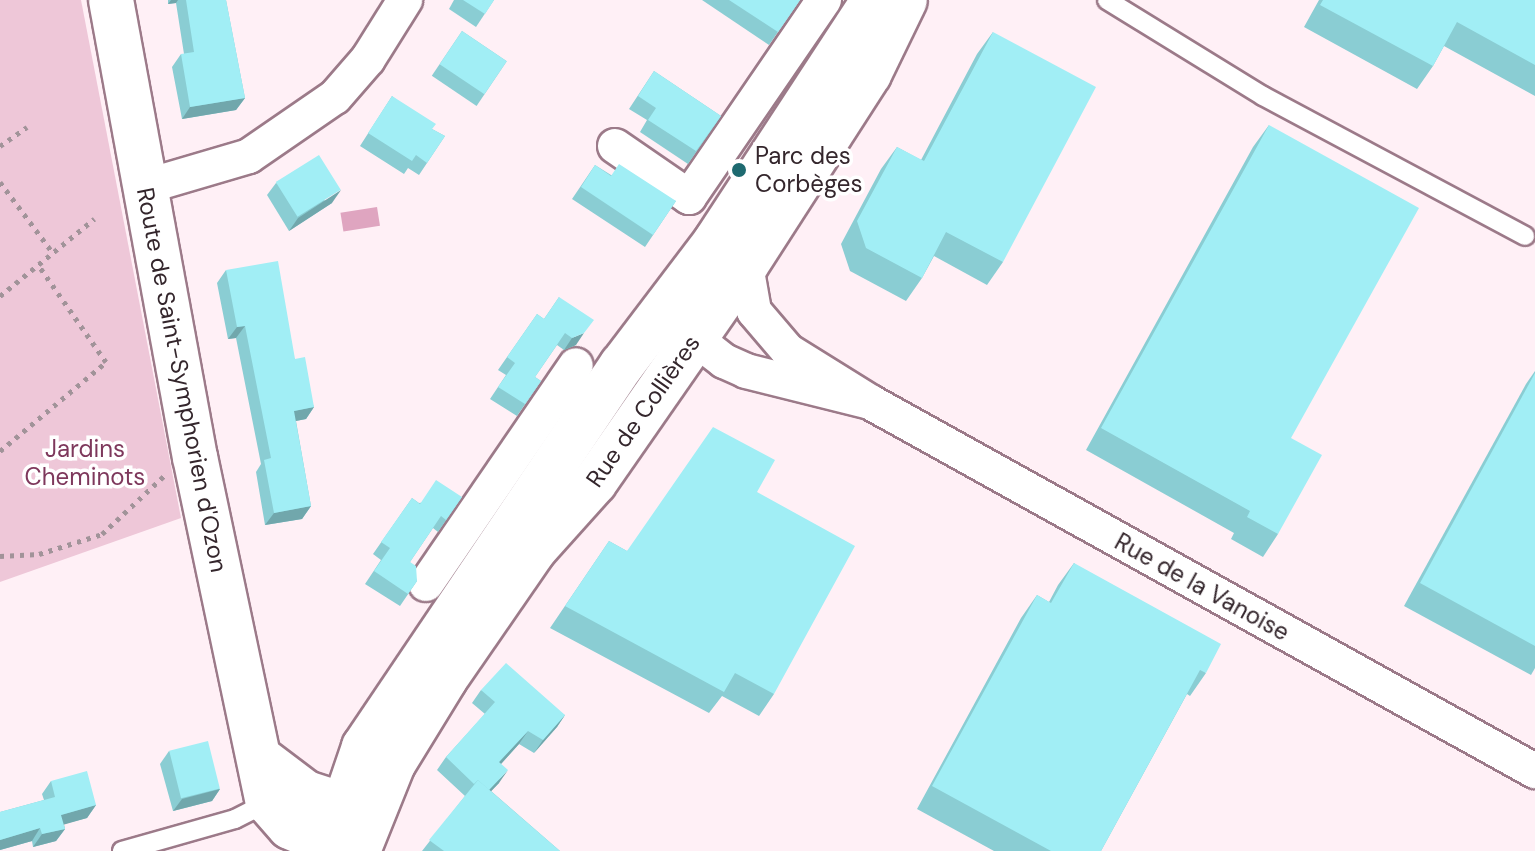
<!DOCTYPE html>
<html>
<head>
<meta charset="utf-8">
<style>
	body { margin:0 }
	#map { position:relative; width:1535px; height:851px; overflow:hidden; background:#fff0f6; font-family:"DM Sans",sans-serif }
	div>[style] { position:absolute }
	.green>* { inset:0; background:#eec7d8 }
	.water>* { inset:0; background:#dfa5c0; transform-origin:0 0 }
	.path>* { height:5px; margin-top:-2.5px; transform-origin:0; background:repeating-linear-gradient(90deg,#a19399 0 4px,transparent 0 10px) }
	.roads { filter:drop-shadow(2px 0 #9c7a89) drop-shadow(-2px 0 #9c7a89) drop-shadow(0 2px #9c7a89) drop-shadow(0 -2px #9c7a89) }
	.service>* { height:18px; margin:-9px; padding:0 9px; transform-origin:9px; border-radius:9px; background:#fff }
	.minor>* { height:34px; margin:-17px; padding:0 17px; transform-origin:17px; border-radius:17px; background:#fff }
	.tertiary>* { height:44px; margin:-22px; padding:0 22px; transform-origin:22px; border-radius:22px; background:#fff }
	.secondary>* { height:44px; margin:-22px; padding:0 22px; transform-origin:22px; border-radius:22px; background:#fff }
	.wall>* { inset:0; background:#8acdd3; transform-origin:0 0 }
	.shaded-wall>* { inset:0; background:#71a7ac }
	.building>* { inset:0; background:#a1eef5; transform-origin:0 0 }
	.dots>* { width:22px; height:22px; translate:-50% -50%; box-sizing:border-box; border:4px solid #fff; border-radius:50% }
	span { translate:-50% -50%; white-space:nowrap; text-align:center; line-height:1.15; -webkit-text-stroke:7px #fff; paint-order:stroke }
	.poi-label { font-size:24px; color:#34262c }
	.left { translate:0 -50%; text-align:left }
	.street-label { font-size:24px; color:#34262c }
	.park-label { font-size:24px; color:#7e385c }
</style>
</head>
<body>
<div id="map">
	<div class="green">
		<i style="clip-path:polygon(0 0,81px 0,181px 518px,0 582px)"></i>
	</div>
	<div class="water">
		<i style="left:377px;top:207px;width:19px;height:37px;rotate:81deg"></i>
	</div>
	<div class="path">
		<i style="left:0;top:146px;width:33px;rotate:-35deg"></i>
		<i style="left:0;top:182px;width:89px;rotate:53.3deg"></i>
		<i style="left:0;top:296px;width:122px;rotate:-39.3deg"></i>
		<i style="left:0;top:451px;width:138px;rotate:-40deg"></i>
		<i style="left:106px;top:362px;width:117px;rotate:-124.9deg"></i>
		<i style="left:0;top:556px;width:39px;rotate:-3deg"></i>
		<i style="left:39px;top:554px;width:66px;rotate:-17.6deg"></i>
		<i style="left:102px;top:534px;width:85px;rotate:-43.1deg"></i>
	</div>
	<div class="roads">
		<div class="service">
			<i style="left:1107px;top:0;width:183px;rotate:31.6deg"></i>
			<i style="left:1263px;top:96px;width:297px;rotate:28.1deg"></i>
			<i style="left:122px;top:851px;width:117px;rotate:-15.8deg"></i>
			<i style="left:235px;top:819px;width:37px;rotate:-27deg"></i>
		</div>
		<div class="minor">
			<i style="left:615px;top:146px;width:90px;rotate:34.6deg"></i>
			<i style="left:689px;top:197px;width:239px;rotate:-55.6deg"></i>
			<i style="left:144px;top:187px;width:109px;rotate:-16.4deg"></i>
			<i style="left:249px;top:156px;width:104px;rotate:-34.5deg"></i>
			<i style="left:335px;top:97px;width:50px;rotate:-49deg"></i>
			<i style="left:368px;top:59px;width:70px;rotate:-57.9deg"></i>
			<i style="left:696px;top:310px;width:38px;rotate:75deg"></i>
			<i style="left:706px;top:347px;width:23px;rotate:38deg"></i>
			<i style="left:724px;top:361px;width:24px;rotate:24deg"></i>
			<i style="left:746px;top:371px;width:128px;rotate:14deg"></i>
			<i style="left:870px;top:402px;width:97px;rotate:-148.1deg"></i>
			<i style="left:788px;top:351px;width:52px;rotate:-130.4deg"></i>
			<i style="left:754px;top:311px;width:47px;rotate:-99.9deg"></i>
			<i style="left:870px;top:402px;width:761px;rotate:29.03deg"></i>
			<i style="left:426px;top:584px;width:265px;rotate:-55.6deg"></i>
		</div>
		<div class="tertiary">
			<i style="left:111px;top:0;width:465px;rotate:79.6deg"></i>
			<i style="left:195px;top:457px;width:353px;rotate:78.1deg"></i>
			<i style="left:268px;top:802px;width:33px;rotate:49deg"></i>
			<i style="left:290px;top:827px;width:61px;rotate:23.2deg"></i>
			<i style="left:261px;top:759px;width:56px;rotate:37.1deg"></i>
			<i style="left:306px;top:793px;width:68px;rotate:17.9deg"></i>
		</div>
		<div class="secondary">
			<i style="left:329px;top:850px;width:109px;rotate:-71.2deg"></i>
			<i style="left:364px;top:747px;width:461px;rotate:-56deg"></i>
			<i style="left:622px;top:365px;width:156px;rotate:-52.8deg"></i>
			<i style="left:716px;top:241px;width:288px;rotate:-56.8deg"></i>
			<i style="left:358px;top:851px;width:94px;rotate:-68.1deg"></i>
			<i style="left:393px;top:764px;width:100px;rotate:-58.5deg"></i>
			<i style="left:445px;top:679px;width:157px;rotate:-55.4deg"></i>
			<i style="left:534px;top:550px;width:91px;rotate:-48.1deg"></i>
			<i style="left:595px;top:482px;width:264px;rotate:-55.2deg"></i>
			<i style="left:746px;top:265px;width:227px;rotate:-57.2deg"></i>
			<i style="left:869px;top:74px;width:82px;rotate:-64.1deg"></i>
		</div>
	</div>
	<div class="wall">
		<i style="clip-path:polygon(168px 0,226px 0,245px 98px,236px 110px,182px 119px,172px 67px,181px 54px,184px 54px,176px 3px,168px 4px)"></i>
		<i style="clip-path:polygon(454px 0,494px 0,476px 27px,449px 9px)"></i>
		<i style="clip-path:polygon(702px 0,800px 0,769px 45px)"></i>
		<i style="clip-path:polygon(1319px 0,1535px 0,1535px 96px,1444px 46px,1433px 66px,1417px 89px,1304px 27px)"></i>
		<i style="left:462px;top:31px;width:54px;height:54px;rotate:34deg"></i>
		<i style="clip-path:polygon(993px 32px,1003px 262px,987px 285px,934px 256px,922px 278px,906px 301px,850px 271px,841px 244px,881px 169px,897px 147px,921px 160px,977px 54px)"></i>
		<i style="clip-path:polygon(654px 71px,721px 116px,688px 164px,640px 132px,647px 120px,629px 109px)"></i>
		<i style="clip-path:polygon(392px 96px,432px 129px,445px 136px,419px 175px,408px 168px,404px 174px,360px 146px)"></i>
		<i style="clip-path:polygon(1269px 125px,1291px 438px,1278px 534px,1263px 557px,1231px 539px,1234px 533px,1086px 450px,1253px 147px)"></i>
		<i style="clip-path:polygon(595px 165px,611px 175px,676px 201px,645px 247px,572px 199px)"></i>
		<i style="clip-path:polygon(276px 183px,332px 203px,289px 231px,267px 195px)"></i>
		<i style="clip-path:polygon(226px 270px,295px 359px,314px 407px,306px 419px,296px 421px,311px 506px,302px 519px,265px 525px,256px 472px,261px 464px,236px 338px,228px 339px,217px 283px)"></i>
		<i style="clip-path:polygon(559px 297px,576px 345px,564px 350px,557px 345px,535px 377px,541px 381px,517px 416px,490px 399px,506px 375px,498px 370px,537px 314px,544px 319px)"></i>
		<i style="clip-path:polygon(1535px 371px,1535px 668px,1531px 675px,1404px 606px,1526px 384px)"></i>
		<i style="clip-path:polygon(757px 492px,774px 694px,759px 716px,722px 696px,709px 713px,550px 628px,609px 541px,627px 551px)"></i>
		<i style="clip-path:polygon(462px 497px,438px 532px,433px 528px,410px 562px,417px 581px,400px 606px,365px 584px,381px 560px,373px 554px,412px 498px,419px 503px)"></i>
		<i style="clip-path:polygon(1074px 563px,1206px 673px,1190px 696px,1187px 694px,1101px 851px,994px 851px,917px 809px,1021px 618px,1037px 595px,1049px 602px,1058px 585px)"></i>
		<i style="clip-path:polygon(481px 690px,565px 715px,557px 727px,534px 753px,519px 744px,501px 764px,499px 783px,491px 791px,560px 851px,422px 851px,465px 796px,437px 770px,446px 757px,485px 714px,472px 703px)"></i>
		<i style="clip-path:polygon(169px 751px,220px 789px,212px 801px,173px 811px,160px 764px)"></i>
		<i style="clip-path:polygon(51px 781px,96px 805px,87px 818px,64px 824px,65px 829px,56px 841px,33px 847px,32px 841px,0 850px,0 812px,44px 800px,42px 794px)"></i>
	</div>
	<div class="shaded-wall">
		<i style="clip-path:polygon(171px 0,178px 0,176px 3px,168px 4px)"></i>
		<i style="clip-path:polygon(245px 98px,236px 110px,182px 119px,190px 107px)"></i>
		<i style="clip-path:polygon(341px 190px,332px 203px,289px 231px,298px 218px)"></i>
		<i style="clip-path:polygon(245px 326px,236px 338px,228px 339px,237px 327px)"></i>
		<i style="clip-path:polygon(584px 333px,576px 345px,564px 350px,572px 338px)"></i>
		<i style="clip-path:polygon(314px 407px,306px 419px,285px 423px,294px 411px)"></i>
		<i style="clip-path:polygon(311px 506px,302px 519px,265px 525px,274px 513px)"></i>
		<i style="clip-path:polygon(565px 715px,557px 727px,534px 753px,543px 740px)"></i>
		<i style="clip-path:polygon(528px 731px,519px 744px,491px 775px,499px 762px)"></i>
		<i style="clip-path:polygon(508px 770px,499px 783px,476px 807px,485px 794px)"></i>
		<i style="clip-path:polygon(220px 789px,212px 801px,173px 811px,182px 799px)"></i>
		<i style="clip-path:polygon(96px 805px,87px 818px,52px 828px,61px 815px)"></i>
		<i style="clip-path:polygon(40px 828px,32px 841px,0 850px,0 840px)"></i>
		<i style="clip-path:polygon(65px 829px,56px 841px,33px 847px,42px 834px)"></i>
	</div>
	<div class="building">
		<i style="clip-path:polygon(186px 0,226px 0,245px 98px,190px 107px,181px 54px,194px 52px)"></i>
		<i style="clip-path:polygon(463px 0,494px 0,485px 14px)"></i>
		<i style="clip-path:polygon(729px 0,800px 0,778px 32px)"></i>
		<i style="clip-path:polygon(1323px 0,1535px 0,1535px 65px,1457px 22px,1433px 66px,1320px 5px)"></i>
		<i style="left:462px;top:31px;width:54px;height:40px;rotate:34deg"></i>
		<i style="clip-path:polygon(993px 32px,1096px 87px,1003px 262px,946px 232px,922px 278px,866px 248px,857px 221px,897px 147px,924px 161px)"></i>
		<i style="clip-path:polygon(654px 71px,721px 116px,696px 151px,648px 120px,656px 108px,638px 96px)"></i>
		<i style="clip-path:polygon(392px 96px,436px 124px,432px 129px,445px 136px,427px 163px,416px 155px,412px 161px,368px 133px)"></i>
		<i style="clip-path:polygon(1269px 125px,1419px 208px,1291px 438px,1322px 455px,1278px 534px,1247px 517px,1250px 511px,1101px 428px)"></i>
		<i style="left:319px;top:155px;width:41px;height:51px;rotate:58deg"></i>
		<i style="clip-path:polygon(619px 164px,676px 201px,653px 235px,581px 187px,595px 165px,611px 176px)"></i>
		<i style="clip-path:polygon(278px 261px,295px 359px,305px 357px,314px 407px,294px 411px,311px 506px,274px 513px,264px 460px,271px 458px,245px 326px,237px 327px,226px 270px)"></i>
		<i style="clip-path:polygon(559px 297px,594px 320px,584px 333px,572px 338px,565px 333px,535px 377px,541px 381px,525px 404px,498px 387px,515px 363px,507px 357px,537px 314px,544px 319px)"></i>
		<i style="clip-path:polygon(1535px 373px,1535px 646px,1420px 583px)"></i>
		<i style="clip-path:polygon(713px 427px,775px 460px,757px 492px,855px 546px,774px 694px,735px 673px,724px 692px,565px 606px,609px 541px,627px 551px)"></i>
		<i style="clip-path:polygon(436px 480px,462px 497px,446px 520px,441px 516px,410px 562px,416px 566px,417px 581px,408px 594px,374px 571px,390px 548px,381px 542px,412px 498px,420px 504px)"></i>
		<i style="clip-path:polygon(1074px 563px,1221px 644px,1206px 673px,1200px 670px,1101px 851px,1051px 851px,932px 786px,1037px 595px,1051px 603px)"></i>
		<i style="clip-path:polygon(506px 663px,565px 715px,543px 740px,528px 731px,499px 762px,508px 770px,489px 790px,478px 780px,474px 784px,446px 757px,495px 702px,481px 690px)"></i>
		<i style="left:208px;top:741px;width:49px;height:40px;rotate:76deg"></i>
		<i style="clip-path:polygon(87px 771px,96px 805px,61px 815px,65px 829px,42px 834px,40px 828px,0 840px,0 812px,55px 797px,51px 781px)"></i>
		<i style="clip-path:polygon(478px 780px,560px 851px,444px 851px,429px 840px)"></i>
	</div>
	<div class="dots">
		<i style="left:739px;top:170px;background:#1e6a70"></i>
	</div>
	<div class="poi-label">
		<span class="left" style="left:755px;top:170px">Parc des<br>Corbèges</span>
	</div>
	<div class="street-label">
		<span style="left:182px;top:380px;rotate:79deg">Route de Saint-Symphorien d'Ozon</span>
		<span style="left:643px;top:411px;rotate:-55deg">Rue de Collières</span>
		<span style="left:1202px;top:587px;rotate:29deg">Rue de la Vanoise</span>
	</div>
	<div class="park-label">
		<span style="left:85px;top:463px">Jardins<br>Cheminots</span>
	</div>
</div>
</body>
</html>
